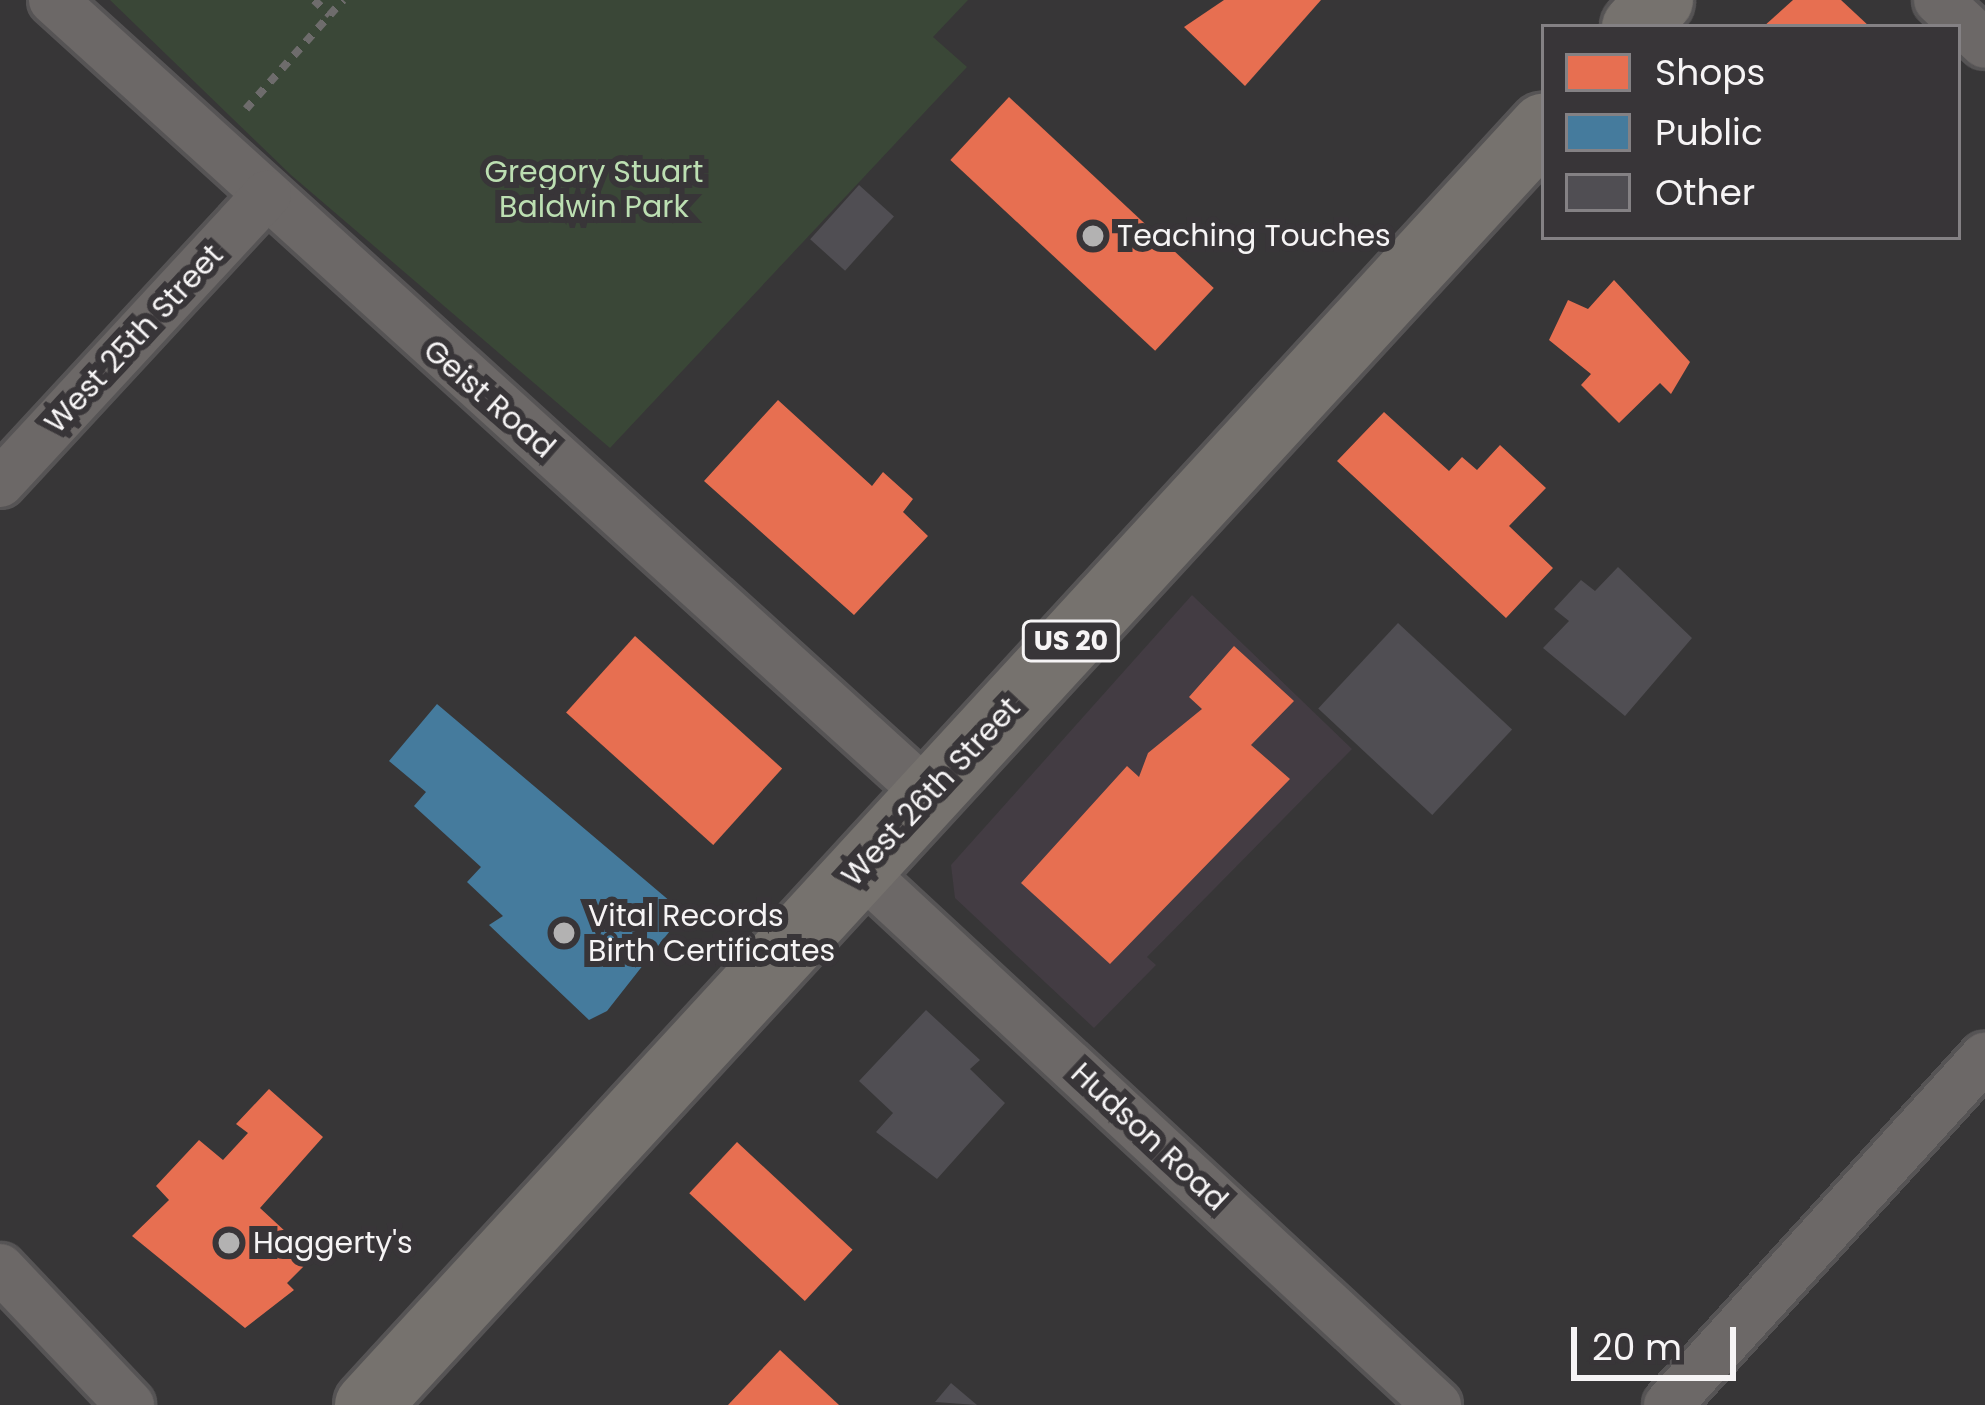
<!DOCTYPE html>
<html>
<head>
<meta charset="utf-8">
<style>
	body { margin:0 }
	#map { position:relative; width:1985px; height:1405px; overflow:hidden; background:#373637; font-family:Poppins,sans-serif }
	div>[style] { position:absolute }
	.built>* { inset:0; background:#433c43 }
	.green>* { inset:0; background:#3a4737 }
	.shops>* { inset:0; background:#e76f51; transform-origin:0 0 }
	.public>* { inset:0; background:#457b9d }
	.building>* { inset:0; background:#504e53; transform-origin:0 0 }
	.path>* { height:8px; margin-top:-4px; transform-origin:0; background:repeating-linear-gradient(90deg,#6e6c6c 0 9px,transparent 0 18px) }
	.roads { filter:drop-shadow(3px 0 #565455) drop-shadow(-3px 0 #565455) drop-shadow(0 3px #565455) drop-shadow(0 -3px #565455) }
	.street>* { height:48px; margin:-24px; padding:0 24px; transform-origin:24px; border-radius:24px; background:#6c6867 }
	.primary>* { height:66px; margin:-33px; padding:0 33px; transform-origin:33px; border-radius:33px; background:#76726e }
	.dots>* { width:33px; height:33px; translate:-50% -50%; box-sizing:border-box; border:6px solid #383538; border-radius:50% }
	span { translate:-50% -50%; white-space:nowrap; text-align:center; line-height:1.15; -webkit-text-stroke:12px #383538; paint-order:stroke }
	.shield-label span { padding:3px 9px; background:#383538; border:3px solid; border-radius:9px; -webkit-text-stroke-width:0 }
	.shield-label { font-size:27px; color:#f6f4f5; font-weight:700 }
	.park-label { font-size:30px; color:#bcdfb2 }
	.poi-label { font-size:30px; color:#f6f4f5 }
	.left { translate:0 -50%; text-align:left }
	.street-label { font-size:30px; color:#f6f4f5 }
	.legend { position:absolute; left:1541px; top:24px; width:420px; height:216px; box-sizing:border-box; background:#383538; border:3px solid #848184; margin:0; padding:15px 21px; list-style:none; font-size:36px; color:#f6f4f5 }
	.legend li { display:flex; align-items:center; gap:24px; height:60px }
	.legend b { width:60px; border:3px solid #848184 }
	.scale { position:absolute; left:1571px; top:1327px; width:165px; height:54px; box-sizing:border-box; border:6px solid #f6f4f5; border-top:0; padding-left:15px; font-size:36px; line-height:42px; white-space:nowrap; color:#f6f4f5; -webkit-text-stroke:9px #383538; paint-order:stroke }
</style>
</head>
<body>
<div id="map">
	<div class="built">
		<i style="clip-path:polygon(1192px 595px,1352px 749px,1147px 957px,1156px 965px,1094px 1028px,955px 898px,951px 865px)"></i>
	</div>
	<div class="green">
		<i style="clip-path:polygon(110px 0,968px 0,933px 37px,967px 67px,610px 448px,291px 175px)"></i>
	</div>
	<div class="shops">
		<i style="clip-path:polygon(1224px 0,1321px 0,1245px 86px,1184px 27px)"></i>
		<i style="clip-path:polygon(1793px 0,1841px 0,1870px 27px,1763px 27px)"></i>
		<i style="left:1009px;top:97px;width:280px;height:86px;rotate:43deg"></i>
		<i style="clip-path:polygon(1614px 280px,1690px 362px,1671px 394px,1660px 383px,1619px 423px,1581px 385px,1591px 374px,1549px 340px,1568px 300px,1588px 309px)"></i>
		<i style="clip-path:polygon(778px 400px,872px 486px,883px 472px,913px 499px,903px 512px,928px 536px,854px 615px,704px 481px)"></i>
		<i style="clip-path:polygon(1384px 412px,1449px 471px,1462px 457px,1477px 470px,1500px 445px,1546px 488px,1509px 526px,1553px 568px,1506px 618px,1337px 461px)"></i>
		<i style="left:635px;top:636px;width:198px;height:103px;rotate:42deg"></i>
		<i style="clip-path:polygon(1234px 646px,1294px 701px,1251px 745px,1290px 779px,1110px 964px,1021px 883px,1127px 766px,1139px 777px,1148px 753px,1202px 709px,1189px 697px)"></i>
		<i style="clip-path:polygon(269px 1089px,323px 1137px,260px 1208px,313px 1257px,287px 1283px,294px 1290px,245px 1328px,132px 1236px,169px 1200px,156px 1186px,199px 1140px,223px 1160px,248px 1133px,236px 1124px)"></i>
		<i style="left:737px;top:1142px;width:158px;height:70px;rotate:43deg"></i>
		<i style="clip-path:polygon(780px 1350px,839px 1405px,728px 1405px)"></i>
	</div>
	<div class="public">
		<i style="clip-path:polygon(437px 704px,684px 913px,607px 1011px,589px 1020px,489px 925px,503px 916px,467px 882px,481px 867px,414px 806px,426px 792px,389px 761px)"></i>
	</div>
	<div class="building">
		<i style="left:859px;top:185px;width:47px;height:73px;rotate:42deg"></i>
		<i style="clip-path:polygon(1618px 567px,1692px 638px,1625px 716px,1543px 648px,1569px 621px,1554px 609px,1581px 580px,1595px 591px)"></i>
		<i style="left:1398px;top:623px;width:156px;height:117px;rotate:43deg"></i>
		<i style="clip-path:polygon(926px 1010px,980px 1060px,970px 1069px,1005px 1103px,937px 1179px,876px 1132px,893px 1113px,859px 1081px)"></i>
		<i style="clip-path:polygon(951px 1383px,977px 1405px,935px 1402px)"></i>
	</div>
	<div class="path">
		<i style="left:314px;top:0;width:22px;rotate:43deg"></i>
		<i style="left:246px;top:109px;width:146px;rotate:-48.3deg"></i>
	</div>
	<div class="roads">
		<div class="street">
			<i style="left:53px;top:0;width:1183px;rotate:42.22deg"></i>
			<i style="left:1938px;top:0;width:64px;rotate:43.1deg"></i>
			<i style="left:0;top:483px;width:393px;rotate:-47.2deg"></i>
			<i style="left:860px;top:870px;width:787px;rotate:42.84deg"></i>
			<i style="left:0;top:1268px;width:189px;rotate:46.5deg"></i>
			<i style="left:1668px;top:1405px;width:471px;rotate:-47.7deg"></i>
		</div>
		<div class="primary">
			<i style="left:1635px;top:27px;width:37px;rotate:-47deg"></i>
			<i style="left:368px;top:1405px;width:1737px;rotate:-47.4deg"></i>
		</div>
	</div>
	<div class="dots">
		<i style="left:1093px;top:236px;background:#b3b2b2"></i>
		<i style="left:564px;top:933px;background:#b3b2b2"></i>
		<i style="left:229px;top:1243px;background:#b3b2b2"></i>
	</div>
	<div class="shield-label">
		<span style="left:1071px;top:641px">US 20</span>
	</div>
	<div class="park-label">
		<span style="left:594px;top:189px">Gregory Stuart<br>Baldwin Park</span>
	</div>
	<div class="poi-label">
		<span class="left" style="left:1117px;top:236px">Teaching Touches</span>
		<span class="left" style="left:588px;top:933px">Vital Records<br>Birth Certificates</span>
		<span class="left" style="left:253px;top:1243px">Haggerty's</span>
	</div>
	<div class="street-label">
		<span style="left:134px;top:339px;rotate:-47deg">West 25th Street</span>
		<span style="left:489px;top:399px;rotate:41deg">Geist Road</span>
		<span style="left:931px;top:792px;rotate:-47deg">West 26th Street</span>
		<span style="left:1149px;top:1137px;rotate:43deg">Hudson Road</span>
	</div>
	<ul class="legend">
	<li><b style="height:33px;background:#e76f51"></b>Shops</li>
	<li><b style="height:33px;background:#457b9d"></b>Public</li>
	<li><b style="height:33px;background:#504e53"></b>Other</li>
	</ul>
	<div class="scale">20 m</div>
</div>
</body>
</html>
